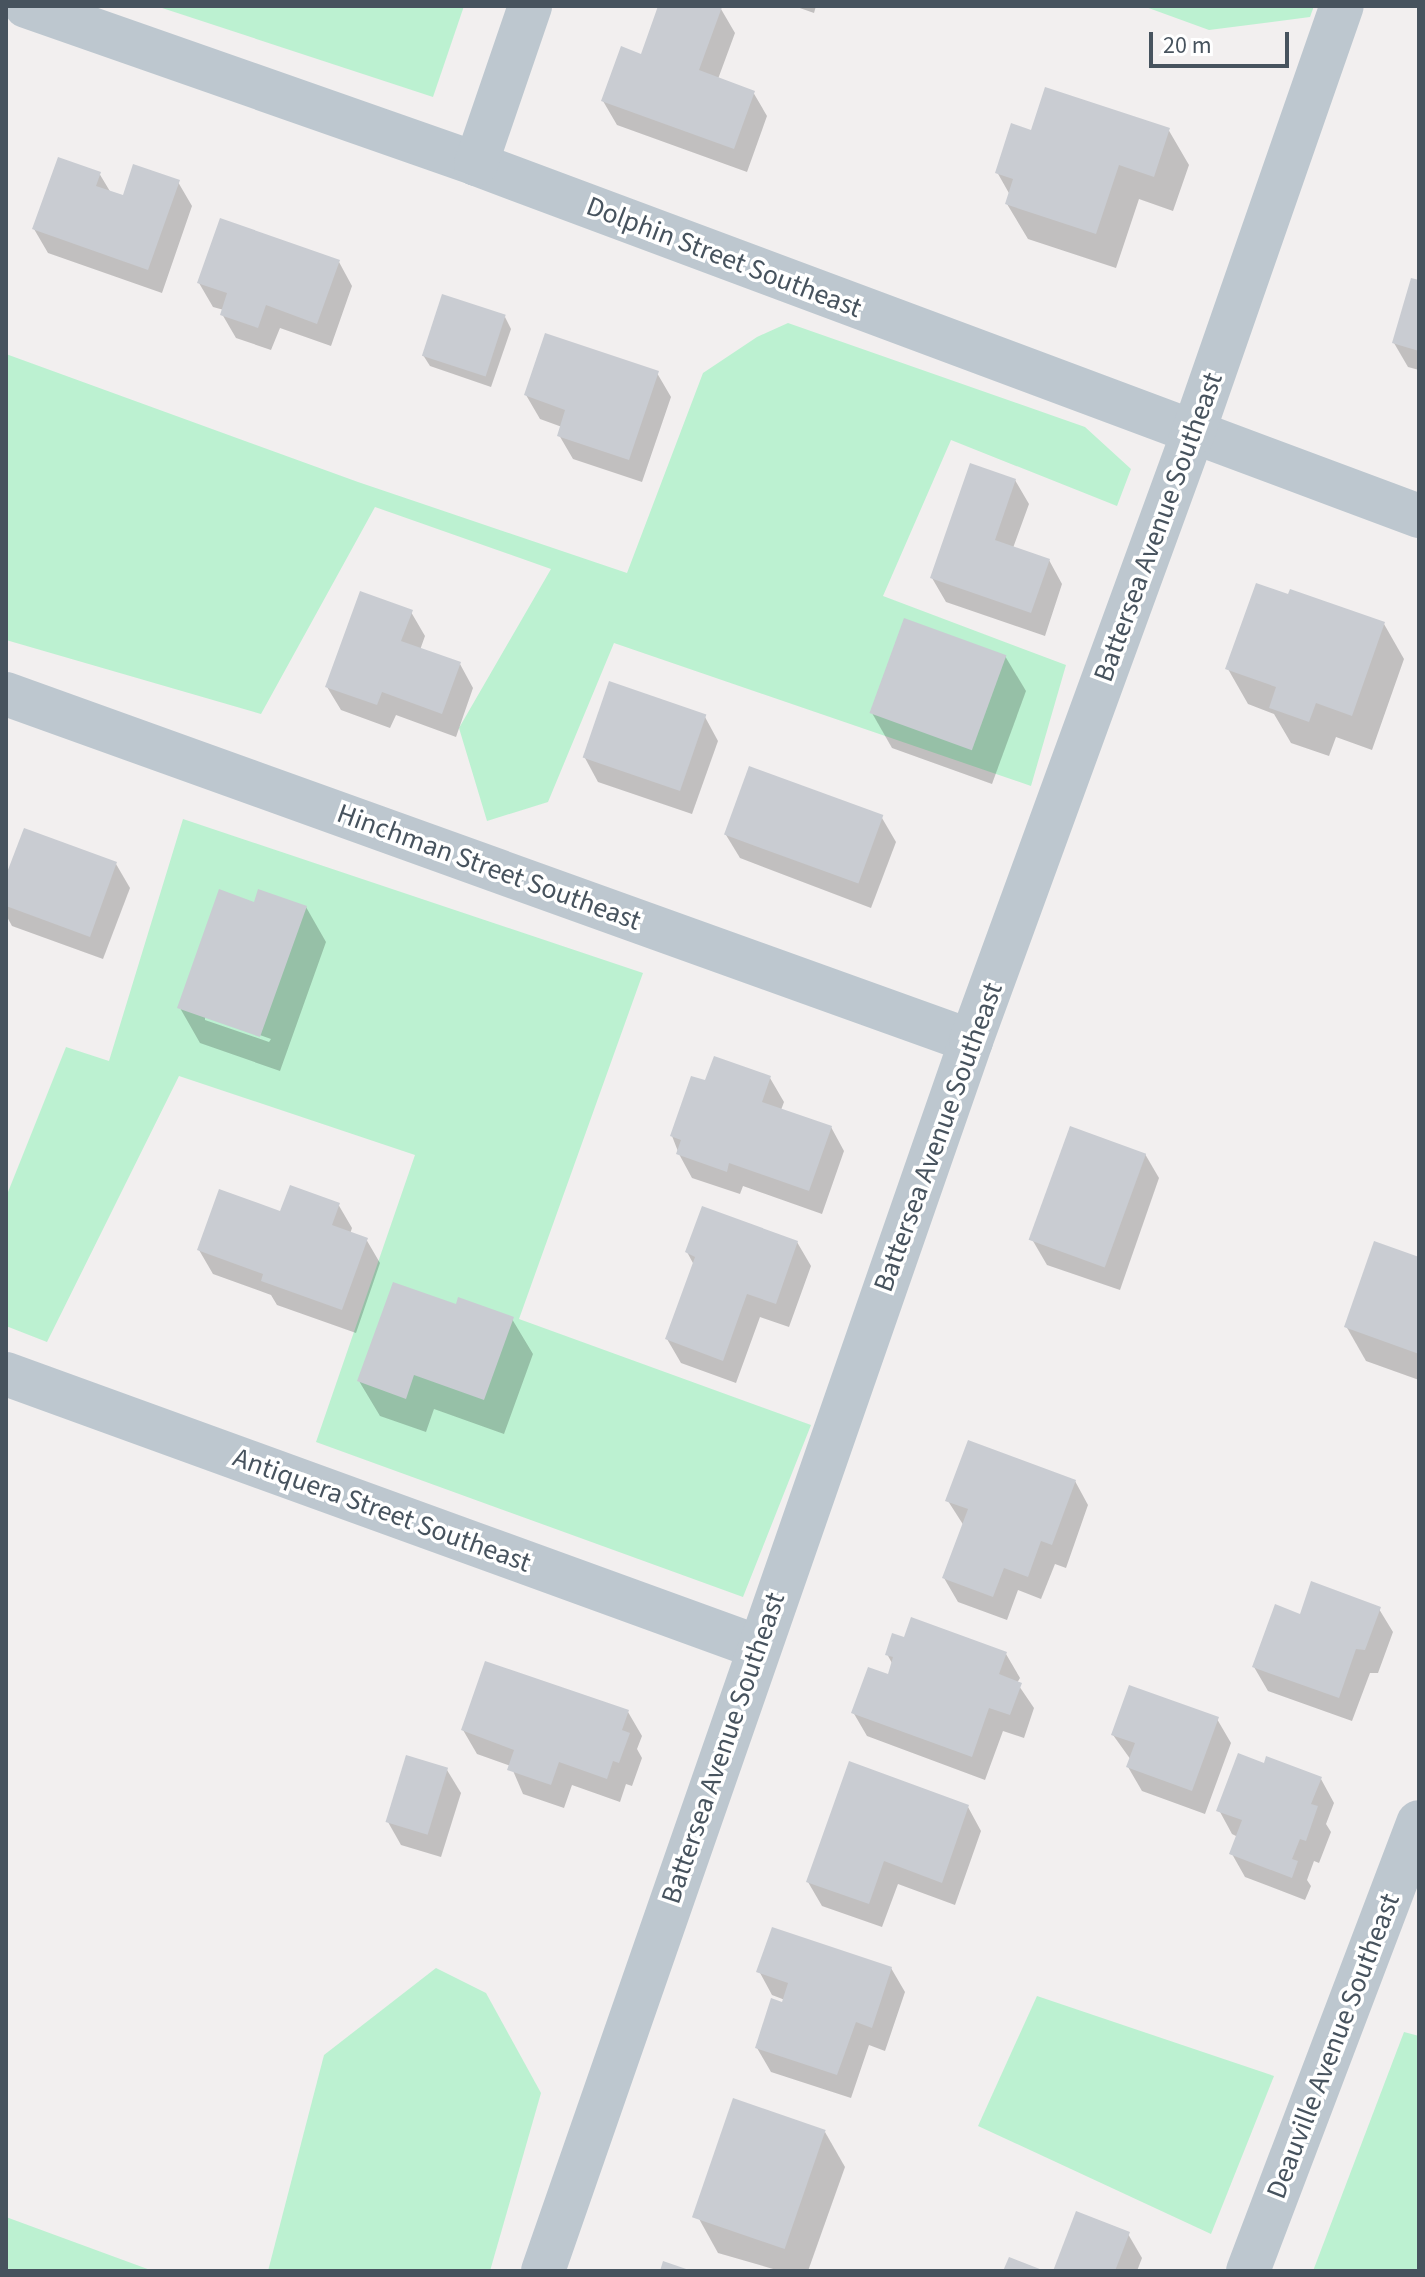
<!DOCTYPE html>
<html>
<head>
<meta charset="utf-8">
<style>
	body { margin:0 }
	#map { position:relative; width:1425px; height:2277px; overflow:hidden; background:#f2efef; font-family:"Source Sans 3",sans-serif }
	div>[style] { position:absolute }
	.green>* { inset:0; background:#bcf1d1 }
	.shadow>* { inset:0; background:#0003 }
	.building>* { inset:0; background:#c9ccd2; transform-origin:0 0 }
	.minor>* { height:44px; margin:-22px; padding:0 22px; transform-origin:22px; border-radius:22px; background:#bdc7cf }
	span { translate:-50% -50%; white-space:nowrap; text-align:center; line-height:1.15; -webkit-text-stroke:7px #fff; paint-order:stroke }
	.street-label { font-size:28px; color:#47535e }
	.frame { position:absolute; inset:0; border:8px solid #47535e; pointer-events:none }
	.scale { position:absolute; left:1149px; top:32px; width:140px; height:36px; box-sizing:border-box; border:4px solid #47535e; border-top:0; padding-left:10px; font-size:24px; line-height:28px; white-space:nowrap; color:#47535e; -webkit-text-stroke:6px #fff; paint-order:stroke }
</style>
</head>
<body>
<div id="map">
	<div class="green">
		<i style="clip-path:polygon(156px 6px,464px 6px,433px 97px)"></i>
		<i style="clip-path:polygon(1143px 6px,1314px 6px,1310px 17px,1209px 30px)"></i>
		<i style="clip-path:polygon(788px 323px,1085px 427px,1131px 469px,1117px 506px,951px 440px,883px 596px,1066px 665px,1031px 786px,614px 643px,548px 802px,487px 821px,459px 728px,551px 569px,375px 507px,261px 714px,6px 640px,6px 354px,358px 482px,627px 573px,703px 373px,757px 337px)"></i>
		<i style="clip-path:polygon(183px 819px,643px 973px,519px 1319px,811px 1425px,743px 1597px,316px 1442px,415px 1155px,179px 1076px,47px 1342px,6px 1326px,6px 1197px,66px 1047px,109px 1061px)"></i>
		<i style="clip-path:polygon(436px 1968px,486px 1993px,541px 2093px,490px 2271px,268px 2271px,324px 2055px)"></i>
		<i style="clip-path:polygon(1037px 1996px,1274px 2076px,1211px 2234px,978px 2126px)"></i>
		<i style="clip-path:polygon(1404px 2032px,1419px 2036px,1419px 2271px,1313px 2271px)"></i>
		<i style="clip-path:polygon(6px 2217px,153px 2271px,6px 2271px)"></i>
	</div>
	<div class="shadow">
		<i style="clip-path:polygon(660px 6px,721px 9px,735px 33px,718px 79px,753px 92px,767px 116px,747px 172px,617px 125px,603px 101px,642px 56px)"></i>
		<i style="clip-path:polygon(794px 6px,816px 6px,814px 13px)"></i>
		<i style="clip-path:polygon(1168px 129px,1189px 165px,1173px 211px,1139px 199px,1116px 268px,1028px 239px,1007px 204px,1010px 195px,997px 172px,1032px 133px)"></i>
		<i style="clip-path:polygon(99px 173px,111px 193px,124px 198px,178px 182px,192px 206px,162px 293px,48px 253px,34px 229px)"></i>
		<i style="clip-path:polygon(339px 262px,352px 286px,331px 346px,280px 328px,271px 350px,236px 338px,222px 314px,224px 310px,213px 307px,199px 283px)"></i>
		<i style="clip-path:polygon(1419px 282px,1419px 370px,1408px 367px,1394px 343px)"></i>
		<i style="clip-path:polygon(505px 317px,511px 329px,491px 387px,430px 366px,423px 355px)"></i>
		<i style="clip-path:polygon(657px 373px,671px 397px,642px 482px,573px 459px,559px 435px,562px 427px,540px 419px,526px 395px)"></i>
		<i style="clip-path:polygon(1015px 480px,1029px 504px,1013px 548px,1049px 560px,1062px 584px,1045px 636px,946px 602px,932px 578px)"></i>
		<i style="clip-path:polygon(411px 612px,425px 636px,420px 650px,460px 664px,473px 688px,456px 737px,396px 715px,390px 728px,341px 710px,327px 687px)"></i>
		<i style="clip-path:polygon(1384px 624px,1404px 659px,1372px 750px,1336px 737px,1329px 756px,1291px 743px,1274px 714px,1248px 704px,1228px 669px)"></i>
		<i style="clip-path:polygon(1005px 656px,1026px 691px,992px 784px,892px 748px,872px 713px)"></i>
		<i style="clip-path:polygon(705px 717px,718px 741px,692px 814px,598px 782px,585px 758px)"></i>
		<i style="clip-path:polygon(882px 818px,896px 842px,871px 908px,740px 858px,726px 835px)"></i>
		<i style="clip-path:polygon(116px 864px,130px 888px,103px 959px,12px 926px,6px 915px,6px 880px)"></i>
		<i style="clip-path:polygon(evenodd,255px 905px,306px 907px,326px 942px,280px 1071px,200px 1043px,180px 1008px,255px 905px,205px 1016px,271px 1039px,269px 1042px,205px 1020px,205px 1016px)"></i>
		<i style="clip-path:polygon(770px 1078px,784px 1102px,781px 1110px,831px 1127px,844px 1151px,822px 1214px,743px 1186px,740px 1194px,692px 1178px,679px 1154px,672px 1136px,707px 1083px)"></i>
		<i style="clip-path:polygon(1145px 1154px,1159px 1178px,1120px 1290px,1047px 1265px,1033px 1241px)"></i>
		<i style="clip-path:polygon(338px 1204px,352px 1228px,350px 1234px,366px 1239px,380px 1263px,356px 1333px,277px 1305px,271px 1295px,213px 1274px,199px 1250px,281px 1213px)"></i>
		<i style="clip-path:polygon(797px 1242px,811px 1266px,789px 1327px,760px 1317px,736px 1383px,681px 1363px,667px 1339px,694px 1265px,687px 1252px)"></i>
		<i style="clip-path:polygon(1419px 1259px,1419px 1380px,1366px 1361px,1346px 1326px)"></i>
		<i style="clip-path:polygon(457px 1307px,512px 1319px,533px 1354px,504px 1434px,434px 1409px,426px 1432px,380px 1416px,359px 1381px)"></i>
		<i style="clip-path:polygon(1075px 1481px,1088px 1505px,1066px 1568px,1055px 1564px,1041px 1599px,1018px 1590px,1007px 1620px,958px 1602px,944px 1578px,964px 1526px,948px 1501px)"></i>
		<i style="clip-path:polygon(1379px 1609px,1393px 1632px,1378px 1673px,1370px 1673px,1352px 1721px,1268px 1691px,1254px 1667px,1301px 1616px)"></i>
		<i style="clip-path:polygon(887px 1654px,1006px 1654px,1020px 1678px,1017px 1683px,1034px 1708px,1024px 1738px,1003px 1731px,985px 1780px,867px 1736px,853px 1712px,889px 1676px,893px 1665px)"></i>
		<i style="clip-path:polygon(628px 1712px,642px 1736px,637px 1749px,642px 1758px,632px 1786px,626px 1784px,620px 1802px,572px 1785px,564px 1808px,523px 1794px,511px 1766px,477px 1754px,463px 1730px)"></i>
		<i style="clip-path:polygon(1217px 1719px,1231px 1743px,1205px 1814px,1142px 1791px,1128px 1767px,1131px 1760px,1113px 1735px)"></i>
		<i style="clip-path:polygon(447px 1770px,461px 1793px,441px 1857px,401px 1845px,388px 1822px)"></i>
		<i style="clip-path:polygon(1321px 1779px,1334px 1803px,1326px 1824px,1331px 1832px,1319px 1863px,1314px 1861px,1307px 1880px,1311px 1886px,1305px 1900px,1245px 1877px,1232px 1854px,1238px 1837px,1232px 1834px,1219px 1810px)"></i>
		<i style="clip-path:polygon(968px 1807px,981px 1831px,955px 1905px,898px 1884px,882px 1927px,822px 1906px,808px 1882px)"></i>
		<i style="clip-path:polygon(891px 1968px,905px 1992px,885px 2051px,869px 2045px,851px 2098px,771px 2072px,757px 2048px,785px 2000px,772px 1995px,759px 1971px)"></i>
		<i style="clip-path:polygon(825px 2132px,845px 2167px,808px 2271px,780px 2271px,718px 2253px,698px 2217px)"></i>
		<i style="clip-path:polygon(1128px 2234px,1142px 2258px,1137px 2271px,1055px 2271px)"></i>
	</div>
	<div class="building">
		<i style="clip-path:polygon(658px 6px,722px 7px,699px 70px,755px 91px,734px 149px,601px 101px,621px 46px,641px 54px)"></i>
		<i style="clip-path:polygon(1045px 87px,1170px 128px,1154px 177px,1119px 165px,1096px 234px,1005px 204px,1013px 179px,995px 173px,1011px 123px,1031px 130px)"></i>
		<i style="clip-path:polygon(58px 157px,101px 172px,96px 186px,123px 195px,133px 164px,180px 180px,148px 270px,32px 229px)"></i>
		<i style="clip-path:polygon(220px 218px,340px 260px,317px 324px,266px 305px,258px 328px,220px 315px,227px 293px,197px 283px)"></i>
		<i style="clip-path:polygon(1411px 278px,1419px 280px,1419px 351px,1392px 343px)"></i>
		<i style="left:442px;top:294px;width:67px;height:65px;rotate:18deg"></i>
		<i style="clip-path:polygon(545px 333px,659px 371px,629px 460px,557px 436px,565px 410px,524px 395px)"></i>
		<i style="clip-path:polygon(970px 463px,1016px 479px,995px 540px,1050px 559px,1031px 613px,930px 578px)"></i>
		<i style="clip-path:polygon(1256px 583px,1288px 594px,1290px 589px,1385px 622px,1352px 716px,1316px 703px,1309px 722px,1269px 708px,1276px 687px,1225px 669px)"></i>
		<i style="clip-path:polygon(360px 591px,413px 610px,401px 641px,461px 662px,442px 714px,382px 692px,377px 705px,325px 687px)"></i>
		<i style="left:904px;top:618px;width:109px;height:101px;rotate:20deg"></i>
		<i style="left:609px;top:681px;width:103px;height:81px;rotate:19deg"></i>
		<i style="left:749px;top:766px;width:143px;height:73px;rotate:20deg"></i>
		<i style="clip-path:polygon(24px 828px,117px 862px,90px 937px,6px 906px,6px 875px)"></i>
		<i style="clip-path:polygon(219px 889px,254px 902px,258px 889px,307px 906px,260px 1037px,177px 1008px)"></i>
		<i style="clip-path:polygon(714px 1056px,771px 1076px,762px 1102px,832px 1126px,809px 1191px,729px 1163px,727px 1172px,676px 1154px,681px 1140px,670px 1136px,691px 1076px,705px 1080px)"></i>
		<i style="left:1070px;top:1126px;width:81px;height:121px;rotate:20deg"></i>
		<i style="clip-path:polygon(290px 1185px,340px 1203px,332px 1225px,368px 1238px,342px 1310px,261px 1281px,263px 1274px,197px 1250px,219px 1189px,280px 1211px)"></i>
		<i style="clip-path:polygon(702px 1206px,798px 1241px,776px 1304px,747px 1294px,723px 1361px,665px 1339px,695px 1257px,685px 1252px)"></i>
		<i style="clip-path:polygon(1374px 1241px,1419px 1257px,1419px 1354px,1344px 1327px)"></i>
		<i style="clip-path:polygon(393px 1282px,456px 1304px,458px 1297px,514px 1317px,484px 1400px,414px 1375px,406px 1399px,357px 1381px)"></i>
		<i style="clip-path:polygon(968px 1440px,1076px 1480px,1052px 1545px,1041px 1541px,1028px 1577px,1004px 1568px,993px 1597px,942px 1578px,968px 1509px,945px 1501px)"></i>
		<i style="clip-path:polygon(1311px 1581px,1381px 1607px,1365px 1650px,1356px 1649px,1339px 1698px,1252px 1667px,1275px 1604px,1300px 1614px)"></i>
		<i style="clip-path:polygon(911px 1617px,1007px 1652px,999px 1674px,1022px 1683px,1010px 1715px,989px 1708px,972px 1757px,851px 1713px,868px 1667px,888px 1674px,893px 1657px,885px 1655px,892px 1633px,904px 1637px)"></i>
		<i style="clip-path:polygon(485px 1661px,629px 1710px,622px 1730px,630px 1733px,619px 1763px,613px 1761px,607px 1779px,559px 1762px,551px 1785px,507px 1770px,514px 1750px,461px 1730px)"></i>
		<i style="clip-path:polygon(1129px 1685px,1219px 1717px,1192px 1791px,1126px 1767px,1135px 1743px,1111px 1735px)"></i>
		<i style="clip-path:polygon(1238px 1753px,1264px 1763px,1266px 1756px,1322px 1777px,1311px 1804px,1318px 1806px,1306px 1841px,1300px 1839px,1292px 1859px,1298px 1861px,1292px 1878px,1229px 1854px,1242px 1820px,1216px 1811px)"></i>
		<i style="left:406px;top:1755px;width:44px;height:70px;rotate:17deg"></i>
		<i style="clip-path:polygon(849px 1761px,969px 1805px,942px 1883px,884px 1861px,869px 1904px,806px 1882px)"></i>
		<i style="clip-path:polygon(772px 1927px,892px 1967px,872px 2028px,856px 2022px,837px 2075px,755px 2048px,771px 1998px,782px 2002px,788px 1983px,756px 1972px)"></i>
		<i style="left:733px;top:2098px;width:98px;height:126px;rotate:19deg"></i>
		<i style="clip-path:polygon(1076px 2211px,1130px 2232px,1115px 2271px,1053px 2271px)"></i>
		<i style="clip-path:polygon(1009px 2257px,1045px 2271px,1003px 2271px)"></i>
		<i style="clip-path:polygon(663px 2261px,692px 2271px,660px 2271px)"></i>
	</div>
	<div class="minor">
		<i style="left:26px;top:6px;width:477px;rotate:19.3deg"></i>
		<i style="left:476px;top:164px;width:1007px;rotate:20.47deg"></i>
		<i style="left:476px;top:164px;width:167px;rotate:-71.1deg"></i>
		<i style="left:6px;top:694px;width:1025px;rotate:19.78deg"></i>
		<i style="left:6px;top:1374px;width:800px;rotate:19.95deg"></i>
		<i style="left:543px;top:2271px;width:1302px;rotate:-70.81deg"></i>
		<i style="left:971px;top:1041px;width:647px;rotate:-69.94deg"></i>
		<i style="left:1193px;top:433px;width:452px;rotate:-70.8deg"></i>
		<i style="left:1248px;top:2271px;width:480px;rotate:-69.2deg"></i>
	</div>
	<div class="street-label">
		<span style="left:724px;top:257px;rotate:21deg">Dolphin Street Southeast</span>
		<span style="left:1158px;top:527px;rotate:-70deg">Battersea Avenue Southeast</span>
		<span style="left:489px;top:867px;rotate:20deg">Hinchman Street Southeast</span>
		<span style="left:938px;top:1137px;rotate:-70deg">Battersea Avenue Southeast</span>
		<span style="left:382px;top:1510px;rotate:20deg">Antiquera Street Southeast</span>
		<span style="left:723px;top:1748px;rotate:-71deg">Battersea Avenue Southeast</span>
		<span style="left:1333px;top:2046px;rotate:-69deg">Deauville Avenue Southeast</span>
	</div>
	<div class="frame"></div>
	<div class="scale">20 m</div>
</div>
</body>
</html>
